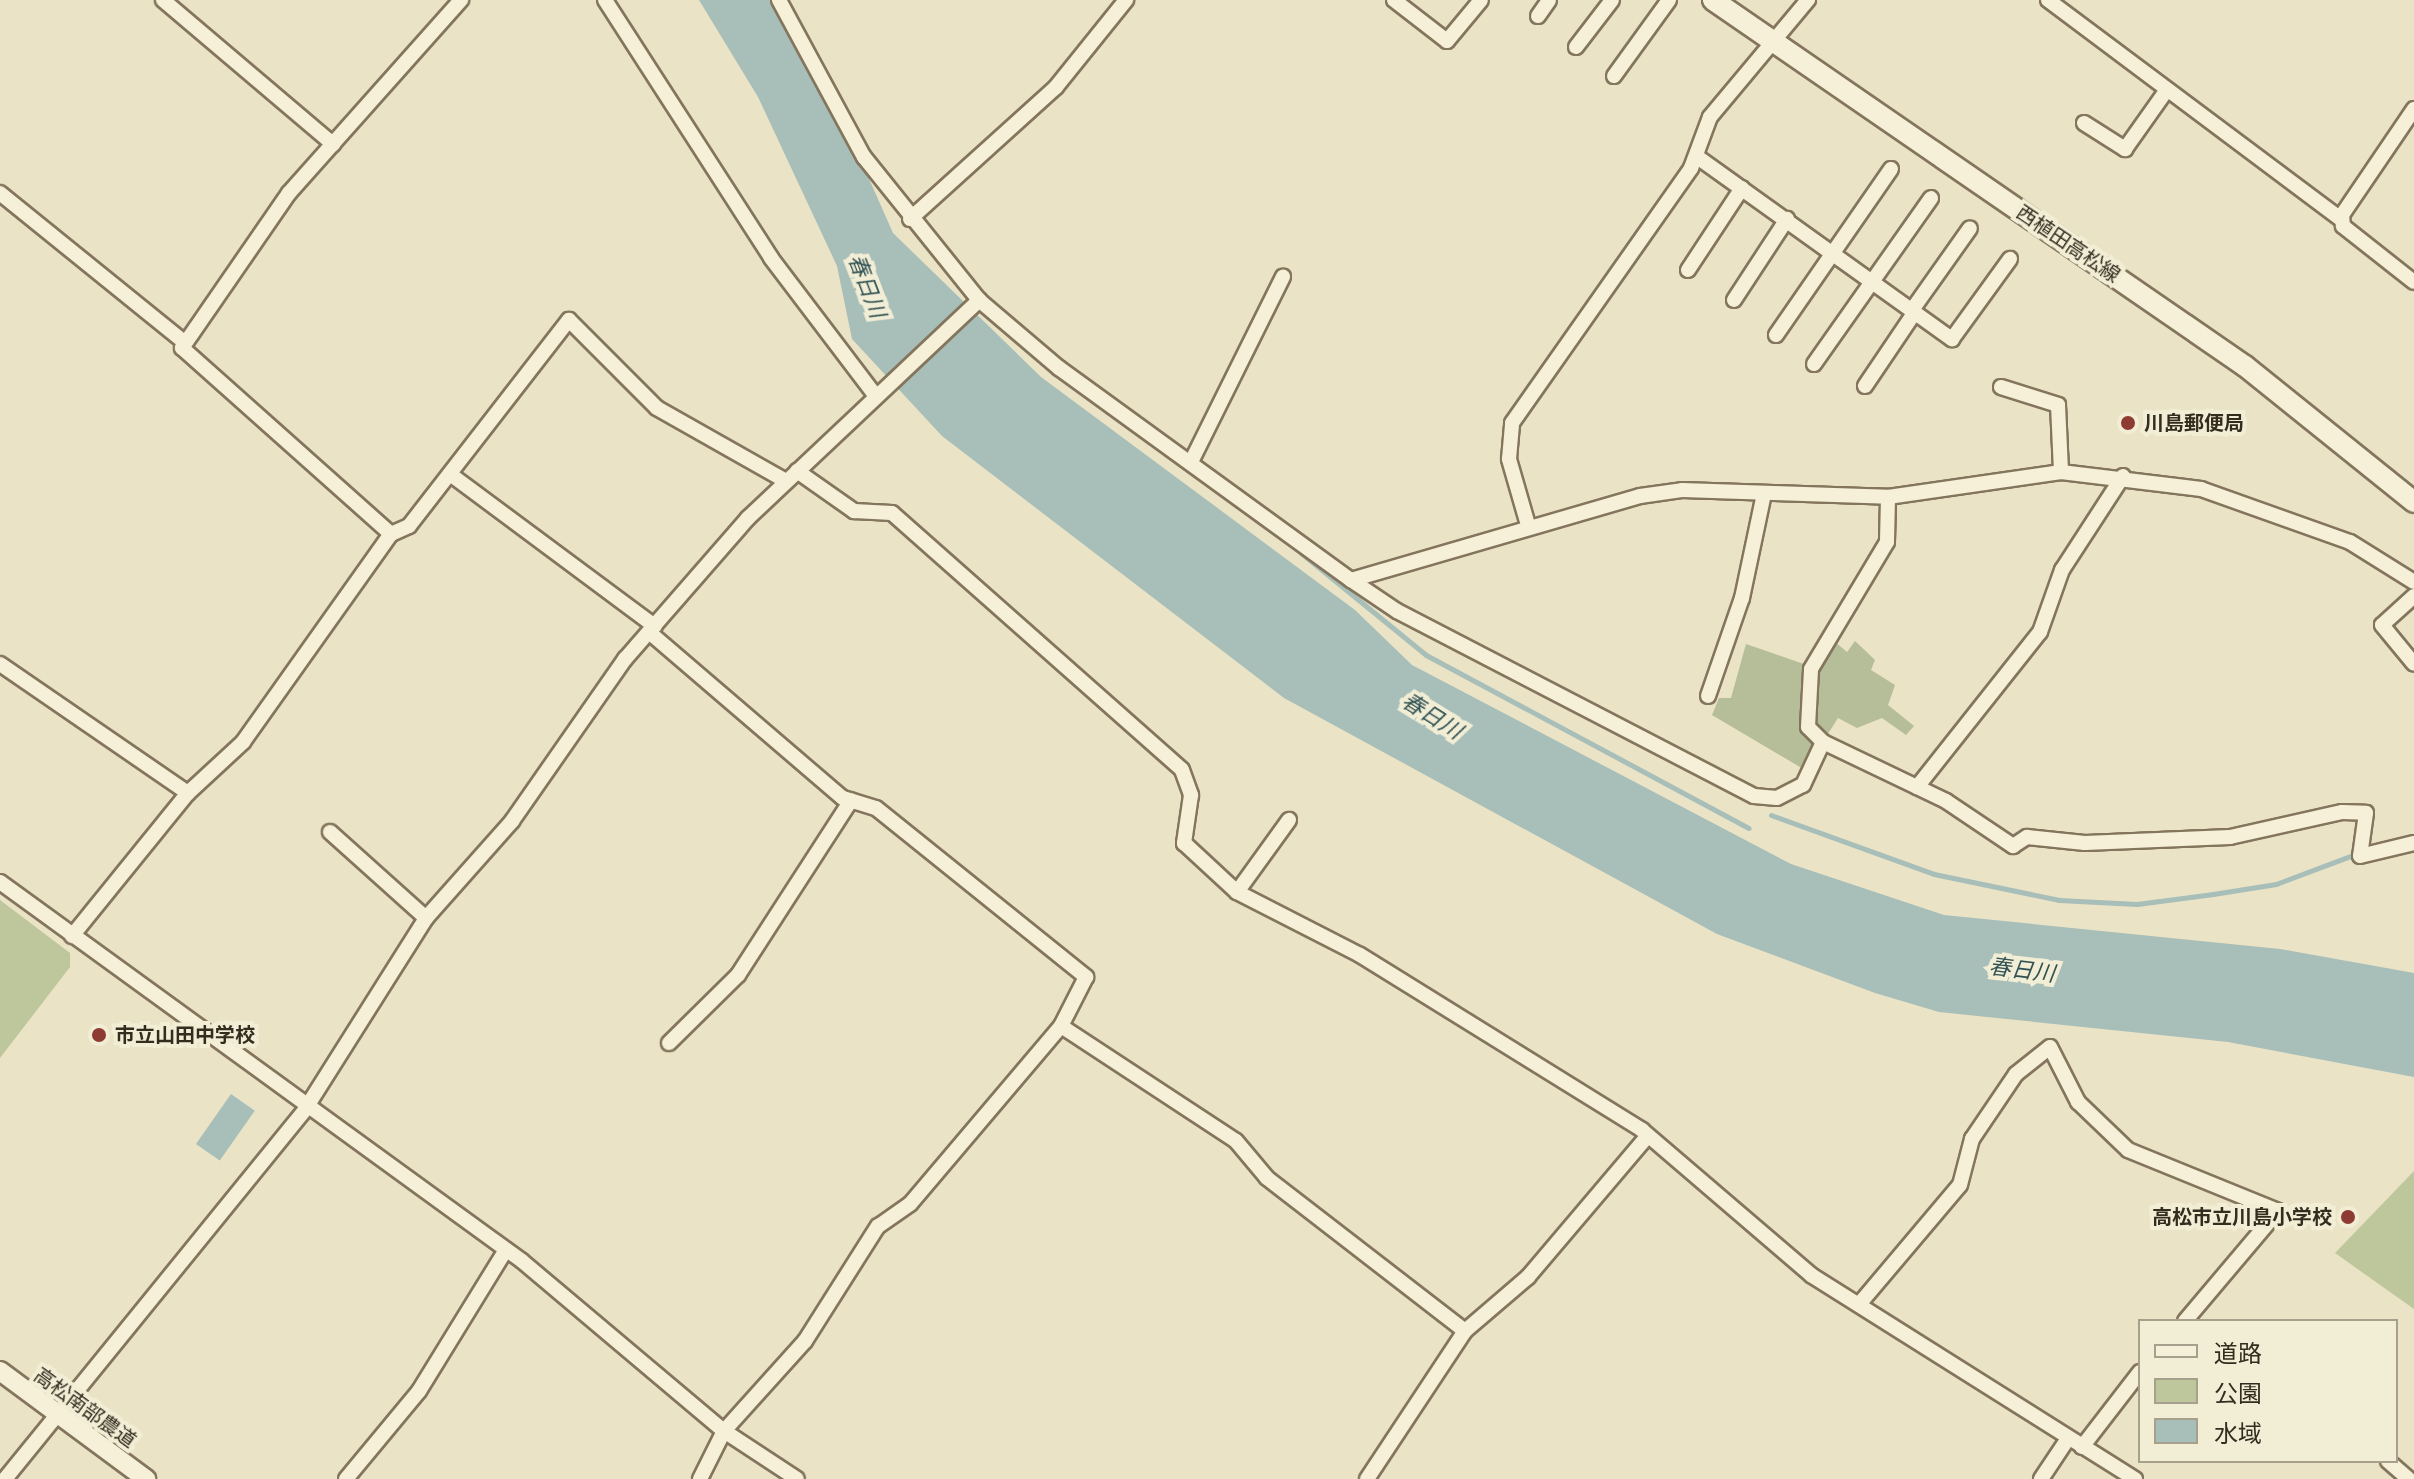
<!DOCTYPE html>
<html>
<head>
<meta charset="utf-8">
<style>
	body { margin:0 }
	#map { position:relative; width:2414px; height:1479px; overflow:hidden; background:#eae3c6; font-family:"Crimson Pro","Noto Sans JP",serif }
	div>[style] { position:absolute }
	.green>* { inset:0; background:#bec79b }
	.cemetery>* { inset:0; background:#b5bd99 }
	.water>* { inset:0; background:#a7beb9; transform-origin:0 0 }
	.stream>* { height:5px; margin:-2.5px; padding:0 2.5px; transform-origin:2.5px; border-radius:2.5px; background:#a7beb9 }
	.roads { filter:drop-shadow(2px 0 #84755d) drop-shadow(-2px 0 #84755d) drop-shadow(0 2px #84755d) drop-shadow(0 -2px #84755d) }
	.minor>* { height:14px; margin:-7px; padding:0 7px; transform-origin:7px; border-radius:7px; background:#f6f0d8 }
	.tertiary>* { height:18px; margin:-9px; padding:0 9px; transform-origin:9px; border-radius:9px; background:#f6f0d8 }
	.secondary>* { height:20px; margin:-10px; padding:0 10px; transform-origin:10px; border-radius:10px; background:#f6f0d8 }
	.dots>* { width:22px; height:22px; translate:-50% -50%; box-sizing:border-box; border:4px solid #f2edd5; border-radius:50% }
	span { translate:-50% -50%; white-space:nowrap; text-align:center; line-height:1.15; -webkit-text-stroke:8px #f2edd5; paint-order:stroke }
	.street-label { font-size:20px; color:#352c20 }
	.poi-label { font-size:20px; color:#352c20; font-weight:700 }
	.left { translate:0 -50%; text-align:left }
	.right { translate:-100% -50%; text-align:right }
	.water-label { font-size:22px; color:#305254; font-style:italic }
	.legend { position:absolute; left:2138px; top:1319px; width:260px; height:144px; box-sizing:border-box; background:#f2edd5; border:2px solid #a6a08d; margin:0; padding:10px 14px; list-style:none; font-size:24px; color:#352c20 }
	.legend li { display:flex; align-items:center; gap:16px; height:40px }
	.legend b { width:40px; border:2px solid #a6a08d }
</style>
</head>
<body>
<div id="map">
	<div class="green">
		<i style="clip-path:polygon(0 900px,70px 953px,70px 967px,0 1058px)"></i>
		<i style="clip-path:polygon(2414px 1171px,2414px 1309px,2335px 1253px)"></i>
	</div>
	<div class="cemetery">
		<i style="clip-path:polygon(1834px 641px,1847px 652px,1855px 641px,1875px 660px,1871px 670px,1895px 685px,1888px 705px,1914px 726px,1906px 735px,1882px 718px,1857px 728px,1838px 718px,1805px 770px,1712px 715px,1719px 698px,1731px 698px,1746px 644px,1818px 669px)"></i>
	</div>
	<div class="water">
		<i style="clip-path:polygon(699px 0,770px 0,855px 147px,893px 233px,1041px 377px,1355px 610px,1412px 665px,1791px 864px,1944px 915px,2280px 949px,2414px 973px,2414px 1077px,2228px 1042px,1939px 1012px,1875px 993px,1717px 934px,1284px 698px,942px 436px,852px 339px,837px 266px,758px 97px)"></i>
		<i style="left:231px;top:1094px;width:29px;height:61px;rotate:35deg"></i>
	</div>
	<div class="stream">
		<i style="left:1301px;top:553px;width:161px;rotate:39.2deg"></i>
		<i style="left:1426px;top:655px;width:366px;rotate:28.2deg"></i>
		<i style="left:1771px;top:815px;width:173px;rotate:19.9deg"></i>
		<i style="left:1934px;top:874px;width:128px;rotate:11.7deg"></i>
		<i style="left:2059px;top:900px;width:78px;rotate:2.9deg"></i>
		<i style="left:2137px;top:904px;width:77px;rotate:-7.5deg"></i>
		<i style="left:2213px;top:894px;width:64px;rotate:-9deg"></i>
		<i style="left:2276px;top:884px;width:82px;rotate:-20.6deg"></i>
	</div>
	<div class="roads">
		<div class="minor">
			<i style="left:163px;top:0;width:223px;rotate:40.3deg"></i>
			<i style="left:605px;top:0;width:307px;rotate:57.2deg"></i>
			<i style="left:771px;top:258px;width:172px;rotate:52.8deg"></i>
			<i style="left:779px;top:0;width:179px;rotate:61.6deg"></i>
			<i style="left:864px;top:157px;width:184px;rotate:51.2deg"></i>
			<i style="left:979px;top:300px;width:105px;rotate:40.4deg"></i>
			<i style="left:1059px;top:368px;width:361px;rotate:36deg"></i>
			<i style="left:1351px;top:580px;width:301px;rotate:-16.2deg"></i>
			<i style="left:1640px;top:496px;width:42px;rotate:-8.1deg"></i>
			<i style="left:1682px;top:490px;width:206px;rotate:1.9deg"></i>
			<i style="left:1888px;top:497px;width:175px;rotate:-8.2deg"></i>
			<i style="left:2061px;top:472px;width:141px;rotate:6.9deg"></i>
			<i style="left:2201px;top:489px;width:158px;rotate:19.6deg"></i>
			<i style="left:2350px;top:542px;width:75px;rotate:32deg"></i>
			<i style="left:1394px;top:0;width:67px;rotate:37.7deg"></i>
			<i style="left:1447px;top:41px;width:53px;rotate:-50.3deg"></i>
			<i style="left:2048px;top:0;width:367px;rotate:36.8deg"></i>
			<i style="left:1538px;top:16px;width:19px;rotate:-55deg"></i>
			<i style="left:1576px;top:47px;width:59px;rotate:-52.5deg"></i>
			<i style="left:1614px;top:76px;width:94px;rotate:-54.1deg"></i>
			<i style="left:2414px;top:109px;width:128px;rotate:124.2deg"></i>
			<i style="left:2342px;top:215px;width:11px;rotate:85deg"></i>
			<i style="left:2343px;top:226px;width:90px;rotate:38.3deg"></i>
			<i style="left:2084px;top:123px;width:49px;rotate:32.4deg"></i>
			<i style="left:2125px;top:149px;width:71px;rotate:-54.7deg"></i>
			<i style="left:1696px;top:156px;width:315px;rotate:35.6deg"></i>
			<i style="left:1952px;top:339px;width:99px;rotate:-54.1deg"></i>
			<i style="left:0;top:193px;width:238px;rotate:39deg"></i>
			<i style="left:910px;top:219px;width:197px;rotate:-42.1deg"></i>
			<i style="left:1056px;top:87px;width:112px;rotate:-51.2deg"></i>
			<i style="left:1688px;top:270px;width:98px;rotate:-56.6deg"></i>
			<i style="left:1734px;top:300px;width:97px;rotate:-56.8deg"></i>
			<i style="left:1912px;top:310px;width:100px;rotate:-54.7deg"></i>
			<i style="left:1776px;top:335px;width:202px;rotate:-55.3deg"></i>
			<i style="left:1814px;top:364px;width:203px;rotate:-54.8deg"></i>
			<i style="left:1865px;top:386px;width:89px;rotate:-56deg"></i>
			<i style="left:2001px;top:387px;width:60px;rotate:17.5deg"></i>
			<i style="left:2058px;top:405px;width:67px;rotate:87.4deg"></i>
			<i style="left:1191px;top:462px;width:207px;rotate:-63.6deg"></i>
			<i style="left:797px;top:471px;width:70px;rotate:35.1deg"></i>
			<i style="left:854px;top:511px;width:38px;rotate:3deg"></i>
			<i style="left:892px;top:513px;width:387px;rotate:41.5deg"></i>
			<i style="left:1182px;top:770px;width:27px;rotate:70deg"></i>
			<i style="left:1191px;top:795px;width:49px;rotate:98.3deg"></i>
			<i style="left:1184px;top:843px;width:72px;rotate:42.8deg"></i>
			<i style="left:1237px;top:892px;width:138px;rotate:27.1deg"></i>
			<i style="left:1360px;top:955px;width:332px;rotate:31.8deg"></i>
			<i style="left:1642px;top:1130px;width:223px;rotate:40.6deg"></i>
			<i style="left:1811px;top:1275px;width:383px;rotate:32.2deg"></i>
			<i style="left:450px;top:474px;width:255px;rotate:36.6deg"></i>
			<i style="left:1528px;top:525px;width:69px;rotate:-106.1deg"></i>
			<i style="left:1509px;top:459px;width:36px;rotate:-85deg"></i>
			<i style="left:1512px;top:423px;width:312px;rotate:-54.9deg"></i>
			<i style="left:1691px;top:168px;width:54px;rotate:-69.6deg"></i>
			<i style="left:1710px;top:117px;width:153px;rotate:-50.1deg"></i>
			<i style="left:391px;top:534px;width:20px;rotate:-24deg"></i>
			<i style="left:409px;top:526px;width:261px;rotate:-52.2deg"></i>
			<i style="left:569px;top:320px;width:124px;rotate:45deg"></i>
			<i style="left:657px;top:408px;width:148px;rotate:29.5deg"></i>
			<i style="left:1351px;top:580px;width:55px;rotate:34deg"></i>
			<i style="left:1397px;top:611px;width:402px;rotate:27.4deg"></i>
			<i style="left:1754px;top:796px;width:23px;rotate:5deg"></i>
			<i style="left:1777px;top:798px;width:29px;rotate:-27deg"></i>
			<i style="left:1803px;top:785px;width:47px;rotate:-65.1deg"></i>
			<i style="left:1823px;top:742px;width:136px;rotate:25.6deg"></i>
			<i style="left:1946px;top:801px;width:81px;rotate:33.9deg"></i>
			<i style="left:2013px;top:846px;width:17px;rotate:-33deg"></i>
			<i style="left:2027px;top:837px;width:58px;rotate:5.9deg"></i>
			<i style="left:2085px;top:843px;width:145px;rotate:-2.4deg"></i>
			<i style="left:2230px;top:837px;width:115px;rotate:-12.6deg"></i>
			<i style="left:2342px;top:812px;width:24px;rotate:2deg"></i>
			<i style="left:2366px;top:813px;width:43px;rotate:97.9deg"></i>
			<i style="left:2360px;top:856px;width:56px;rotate:-13.5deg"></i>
			<i style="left:2414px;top:596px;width:43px;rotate:137.8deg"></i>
			<i style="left:2382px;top:625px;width:50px;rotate:50.6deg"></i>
			<i style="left:649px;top:632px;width:255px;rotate:40.6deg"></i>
			<i style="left:843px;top:798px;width:34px;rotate:17deg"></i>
			<i style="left:876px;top:808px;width:270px;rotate:38.8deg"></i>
			<i style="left:1086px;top:977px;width:55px;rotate:117deg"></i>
			<i style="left:1061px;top:1026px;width:233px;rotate:130.3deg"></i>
			<i style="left:910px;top:1204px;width:39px;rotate:145deg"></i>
			<i style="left:878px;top:1226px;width:136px;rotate:122.4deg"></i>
			<i style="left:805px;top:1341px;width:121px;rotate:132deg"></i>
			<i style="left:724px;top:1431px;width:54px;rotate:116.6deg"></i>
			<i style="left:0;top:664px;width:228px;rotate:34.5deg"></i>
			<i style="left:1708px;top:696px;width:104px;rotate:-70.9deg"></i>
			<i style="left:1742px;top:598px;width:102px;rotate:-78.1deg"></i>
			<i style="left:1823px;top:742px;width:21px;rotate:-135deg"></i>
			<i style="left:1808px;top:727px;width:58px;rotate:-87deg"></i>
			<i style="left:1811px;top:669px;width:148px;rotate:-59.1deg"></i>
			<i style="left:1887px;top:542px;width:45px;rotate:-88.7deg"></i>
			<i style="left:1917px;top:787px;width:198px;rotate:-51.6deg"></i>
			<i style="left:2040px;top:632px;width:66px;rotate:-70.5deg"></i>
			<i style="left:2062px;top:570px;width:112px;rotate:-57deg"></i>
			<i style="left:330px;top:832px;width:129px;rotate:41.9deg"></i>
			<i style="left:0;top:882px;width:645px;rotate:35.98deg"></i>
			<i style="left:522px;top:1261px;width:264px;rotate:40.1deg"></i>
			<i style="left:724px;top:1431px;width:87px;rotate:33.3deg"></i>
			<i style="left:1237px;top:892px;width:89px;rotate:-54.2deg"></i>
			<i style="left:72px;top:936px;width:184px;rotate:-51deg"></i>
			<i style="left:188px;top:793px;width:75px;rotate:-42.8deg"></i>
			<i style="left:243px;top:742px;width:255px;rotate:-54.6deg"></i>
			<i style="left:391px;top:534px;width:280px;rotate:-138.3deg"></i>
			<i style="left:182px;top:348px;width:188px;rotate:-55.4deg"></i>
			<i style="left:289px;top:193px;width:259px;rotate:-48.3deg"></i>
			<i style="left:1061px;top:1026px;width:209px;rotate:33.3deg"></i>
			<i style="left:1236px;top:1141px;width:48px;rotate:50deg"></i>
			<i style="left:1267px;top:1178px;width:250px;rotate:37.7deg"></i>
			<i style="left:669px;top:1043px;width:97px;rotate:-44.6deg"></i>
			<i style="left:738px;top:975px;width:208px;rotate:-57.1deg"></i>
			<i style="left:1861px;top:1302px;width:153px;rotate:-49.8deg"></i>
			<i style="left:1960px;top:1185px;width:48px;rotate:-75.4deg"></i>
			<i style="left:1972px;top:1139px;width:78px;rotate:-55.9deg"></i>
			<i style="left:2016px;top:1074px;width:43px;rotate:-38.5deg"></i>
			<i style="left:2050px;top:1047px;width:62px;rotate:63deg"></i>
			<i style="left:2078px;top:1102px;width:69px;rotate:43.8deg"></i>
			<i style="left:2128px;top:1150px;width:162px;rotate:22.1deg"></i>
			<i style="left:2278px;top:1211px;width:144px;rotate:130.2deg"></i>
			<i style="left:2082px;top:1447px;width:95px;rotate:-52.3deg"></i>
			<i style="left:2388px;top:1461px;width:28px;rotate:41deg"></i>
			<i style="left:5px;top:1479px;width:478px;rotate:-50.9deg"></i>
			<i style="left:306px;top:1108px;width:225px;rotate:-57.7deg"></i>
			<i style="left:426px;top:918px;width:130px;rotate:-48.4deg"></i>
			<i style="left:512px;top:821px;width:198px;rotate:-55.1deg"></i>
			<i style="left:625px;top:659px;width:187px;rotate:-48.9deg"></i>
			<i style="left:748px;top:518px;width:318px;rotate:-43.3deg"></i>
			<i style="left:346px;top:1479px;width:114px;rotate:-50.3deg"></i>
			<i style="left:419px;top:1391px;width:164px;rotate:-58.4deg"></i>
			<i style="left:1367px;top:1479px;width:178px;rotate:-56.5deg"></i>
			<i style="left:1465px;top:1331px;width:83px;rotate:-40.6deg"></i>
			<i style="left:1528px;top:1277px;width:182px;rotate:-49.7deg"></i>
			<i style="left:2041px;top:1479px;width:47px;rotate:-56.3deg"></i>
		</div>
		<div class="tertiary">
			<i style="left:0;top:1371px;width:182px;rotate:36.5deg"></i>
		</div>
		<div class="secondary">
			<i style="left:1713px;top:0;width:646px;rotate:34.53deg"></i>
			<i style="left:2245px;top:366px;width:217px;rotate:38.8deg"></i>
		</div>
	</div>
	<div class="dots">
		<i style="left:2128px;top:423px;background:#8d3b33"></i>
		<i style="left:99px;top:1035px;background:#8d3b33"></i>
		<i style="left:2348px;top:1217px;background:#8d3b33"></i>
	</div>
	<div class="street-label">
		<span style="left:2068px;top:244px;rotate:34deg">西植田高松線</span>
		<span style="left:85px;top:1408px;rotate:36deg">高松南部農道</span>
	</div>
	<div class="poi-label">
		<span class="left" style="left:2144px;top:423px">川島郵便局</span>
		<span class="left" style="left:115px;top:1035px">市立山田中学校</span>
		<span class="right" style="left:2332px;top:1217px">高松市立川島小学校</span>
	</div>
	<div class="water-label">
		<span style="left:867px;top:286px;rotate:69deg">春日川</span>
		<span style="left:1432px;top:716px;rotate:32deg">春日川</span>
		<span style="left:2022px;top:970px;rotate:7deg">春日川</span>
	</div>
	<ul class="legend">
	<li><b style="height:10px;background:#f6f0d8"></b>道路</li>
	<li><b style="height:22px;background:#bec79b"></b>公園</li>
	<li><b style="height:22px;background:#a7beb9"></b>水域</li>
	</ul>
</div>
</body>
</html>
